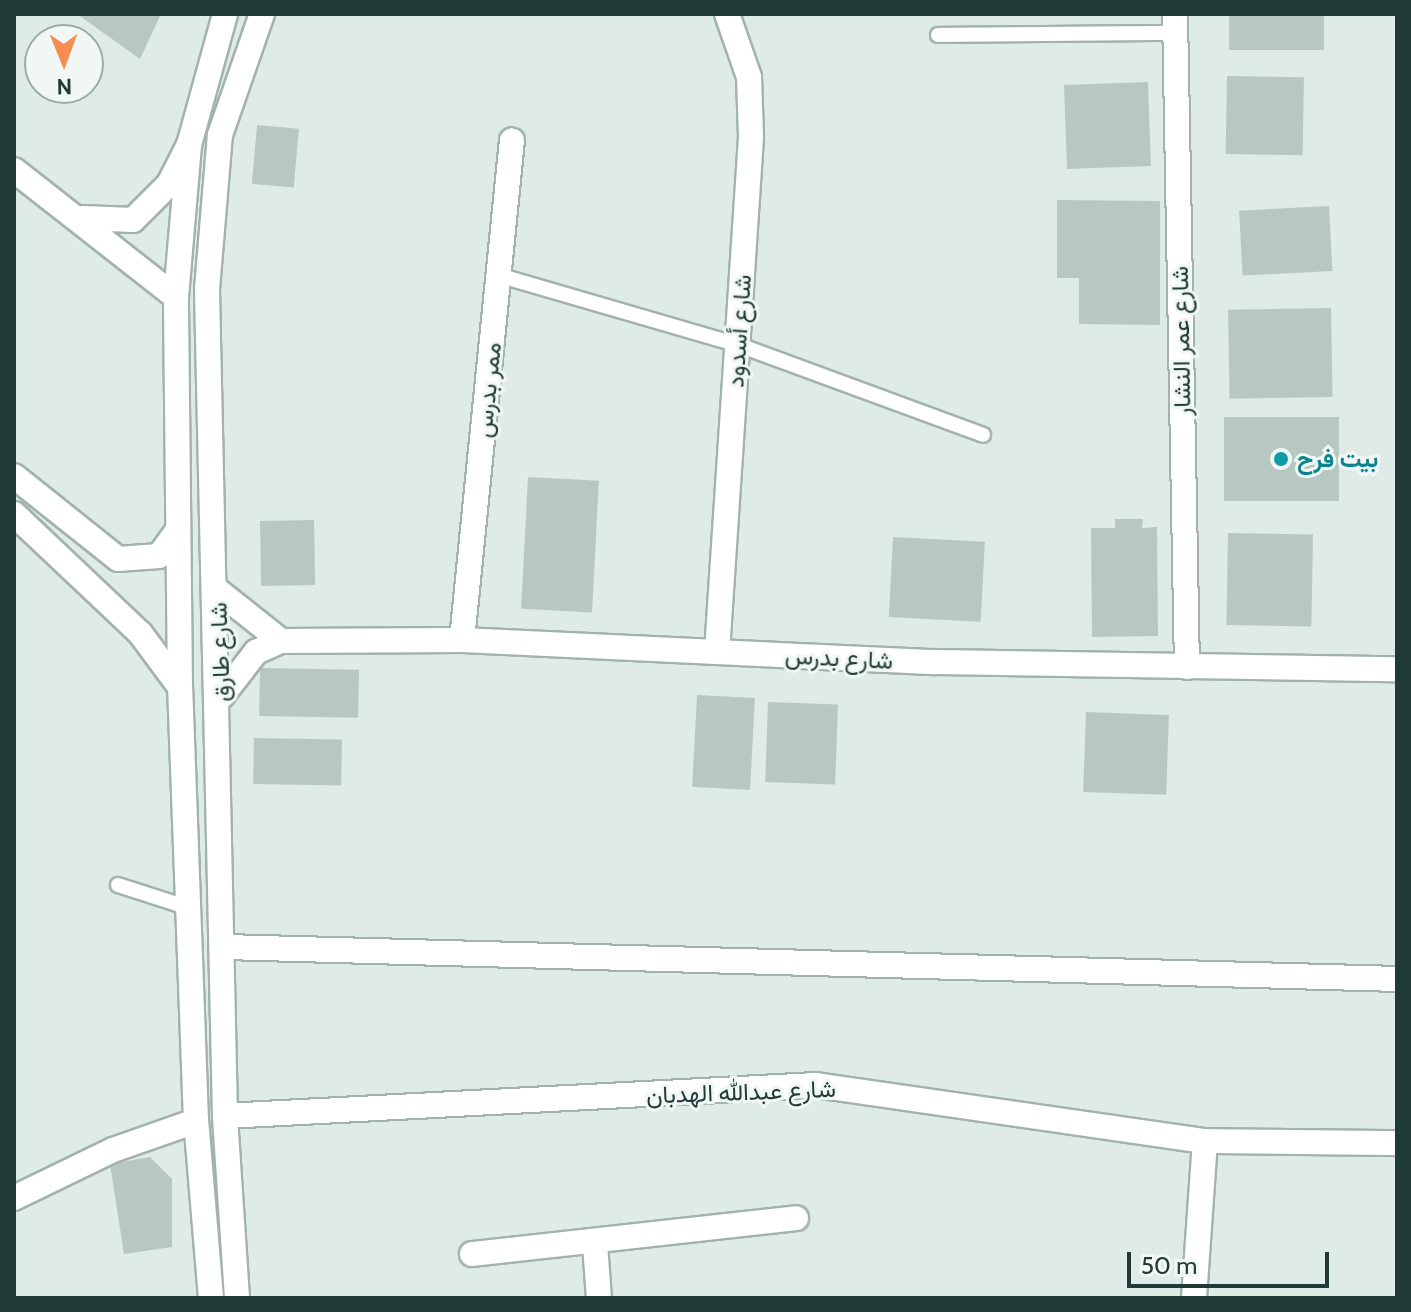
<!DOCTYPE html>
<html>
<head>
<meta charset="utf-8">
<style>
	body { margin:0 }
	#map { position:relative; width:1411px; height:1312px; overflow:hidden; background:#dfebe7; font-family:Cabin,Vazirmatn,sans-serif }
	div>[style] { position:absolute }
	.building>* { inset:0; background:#b7c8c3; transform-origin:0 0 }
	.roads { filter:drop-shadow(2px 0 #a2b3af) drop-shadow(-2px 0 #a2b3af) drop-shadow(0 2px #a2b3af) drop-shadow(0 -2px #a2b3af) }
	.service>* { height:14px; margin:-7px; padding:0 7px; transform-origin:7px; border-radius:7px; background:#fff }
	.minor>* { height:24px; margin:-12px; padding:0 12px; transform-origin:12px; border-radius:12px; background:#fff }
	.tertiary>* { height:24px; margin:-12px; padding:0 12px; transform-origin:12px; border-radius:12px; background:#fff }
	.dots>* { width:22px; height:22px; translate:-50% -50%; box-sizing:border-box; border:4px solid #f0f7f4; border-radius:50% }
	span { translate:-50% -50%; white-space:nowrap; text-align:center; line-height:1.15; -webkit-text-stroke:6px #f0f7f4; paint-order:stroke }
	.street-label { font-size:24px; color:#203b37 }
	.culture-label { font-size:24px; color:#0d838f; font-weight:700 }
	.left { translate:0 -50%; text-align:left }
	.frame { position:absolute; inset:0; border:16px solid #203b37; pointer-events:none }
	.north { position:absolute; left:24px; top:24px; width:80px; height:80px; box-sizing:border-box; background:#f0f7f4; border:2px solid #9daca8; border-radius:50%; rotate:179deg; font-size:22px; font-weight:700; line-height:32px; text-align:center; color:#203b37 }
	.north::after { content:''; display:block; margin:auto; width:28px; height:36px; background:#f58d53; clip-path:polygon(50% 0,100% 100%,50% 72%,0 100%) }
	.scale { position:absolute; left:1127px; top:1252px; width:202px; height:36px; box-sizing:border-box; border:4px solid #203b37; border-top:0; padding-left:10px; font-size:24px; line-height:28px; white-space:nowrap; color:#203b37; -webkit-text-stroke:6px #f0f7f4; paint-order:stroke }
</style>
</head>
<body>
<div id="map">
	<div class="building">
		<i style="clip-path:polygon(77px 14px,161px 14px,140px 59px)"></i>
		<i style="left:1229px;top:14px;width:95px;height:36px"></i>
		<i style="left:1227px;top:76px;width:77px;height:78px;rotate:1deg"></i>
		<i style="left:1148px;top:82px;width:84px;height:84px;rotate:88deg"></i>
		<i style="left:257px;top:125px;width:42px;height:59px;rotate:5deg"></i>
		<i style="clip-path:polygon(1057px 200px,1160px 201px,1160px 325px,1079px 324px,1079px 278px,1057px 278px)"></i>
		<i style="left:1329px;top:206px;width:65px;height:90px;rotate:87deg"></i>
		<i style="left:1331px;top:308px;width:89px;height:103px;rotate:89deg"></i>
		<i style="left:1224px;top:417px;width:115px;height:84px"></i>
		<i style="left:528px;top:477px;width:71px;height:132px;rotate:3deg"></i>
		<i style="clip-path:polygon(1115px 519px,1143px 519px,1142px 528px,1157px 527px,1158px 636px,1092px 637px,1091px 528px,1115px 528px)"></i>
		<i style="left:314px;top:520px;width:65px;height:54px;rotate:89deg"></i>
		<i style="left:1228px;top:533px;width:85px;height:92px;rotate:1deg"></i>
		<i style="left:893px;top:537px;width:92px;height:80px;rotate:3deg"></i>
		<i style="left:260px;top:668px;width:99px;height:48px;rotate:1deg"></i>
		<i style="left:697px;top:695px;width:58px;height:92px;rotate:3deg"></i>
		<i style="left:768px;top:702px;width:70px;height:80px;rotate:2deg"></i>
		<i style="left:1086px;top:712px;width:83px;height:80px;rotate:2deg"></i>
		<i style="left:254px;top:738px;width:88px;height:46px;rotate:1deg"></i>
		<i style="clip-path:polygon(150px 1157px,172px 1179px,172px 1247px,124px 1254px,110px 1164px)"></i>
	</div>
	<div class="roads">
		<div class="service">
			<i style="left:938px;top:35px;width:237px;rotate:-0.5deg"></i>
			<i style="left:501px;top:276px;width:248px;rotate:16.2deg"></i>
			<i style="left:739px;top:345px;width:260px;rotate:20.2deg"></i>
			<i style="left:118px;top:885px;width:75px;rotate:17.9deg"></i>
		</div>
		<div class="minor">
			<i style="left:1175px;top:14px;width:653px;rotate:88.95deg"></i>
			<i style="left:14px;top:170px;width:206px;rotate:38.1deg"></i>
			<i style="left:83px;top:218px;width:50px;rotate:2.3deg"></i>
			<i style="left:133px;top:220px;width:51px;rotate:-45deg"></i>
			<i style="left:169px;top:184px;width:44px;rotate:-62.9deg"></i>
			<i style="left:14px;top:476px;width:133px;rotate:38.6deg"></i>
			<i style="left:118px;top:559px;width:41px;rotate:-4.2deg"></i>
			<i style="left:159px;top:556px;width:32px;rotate:-54deg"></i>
			<i style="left:14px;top:514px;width:173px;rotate:43.4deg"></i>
			<i style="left:140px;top:633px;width:67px;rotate:53.5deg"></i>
			<i style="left:218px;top:591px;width:80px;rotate:38.4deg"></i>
			<i style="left:462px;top:640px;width:502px;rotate:-84.29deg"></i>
			<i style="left:717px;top:652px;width:516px;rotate:-86.22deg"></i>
			<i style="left:751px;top:137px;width:60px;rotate:-91.9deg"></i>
			<i style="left:749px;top:77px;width:67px;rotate:-109.2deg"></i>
			<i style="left:222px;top:696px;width:56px;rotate:-52.3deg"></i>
			<i style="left:256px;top:652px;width:27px;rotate:-24deg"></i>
			<i style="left:281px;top:641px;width:181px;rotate:-0.3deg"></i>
			<i style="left:462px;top:640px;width:474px;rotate:2.7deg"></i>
			<i style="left:935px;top:662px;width:462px;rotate:0.9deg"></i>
			<i style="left:224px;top:947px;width:1173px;rotate:1.56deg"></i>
			<i style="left:225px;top:1116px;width:592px;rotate:-3deg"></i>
			<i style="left:816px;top:1085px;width:393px;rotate:8.2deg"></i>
			<i style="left:1205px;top:1141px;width:192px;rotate:0.6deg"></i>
			<i style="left:14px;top:1198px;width:110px;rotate:-25.9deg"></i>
			<i style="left:113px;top:1150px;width:88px;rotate:-19.3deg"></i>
			<i style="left:595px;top:1244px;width:54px;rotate:85.8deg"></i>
			<i style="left:472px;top:1254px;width:326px;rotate:-6.3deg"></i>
			<i style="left:1194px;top:1298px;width:157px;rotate:-86deg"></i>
		</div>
		<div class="tertiary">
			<i style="left:211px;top:1298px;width:178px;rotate:-94.8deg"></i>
			<i style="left:196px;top:1121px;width:434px;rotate:-92.1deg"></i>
			<i style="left:180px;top:687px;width:390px;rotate:-90.6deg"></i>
			<i style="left:176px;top:297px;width:153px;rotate:-85.1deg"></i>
			<i style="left:189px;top:145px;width:136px;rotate:-74.6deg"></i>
			<i style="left:237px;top:1298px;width:182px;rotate:-93.8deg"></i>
			<i style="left:225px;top:1116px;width:827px;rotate:-91.25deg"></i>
			<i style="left:207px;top:289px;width:155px;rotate:-85.2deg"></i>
			<i style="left:220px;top:135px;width:128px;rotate:-70.9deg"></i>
		</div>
	</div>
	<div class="dots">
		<i style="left:1281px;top:459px;background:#0f9aa8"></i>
	</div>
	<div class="street-label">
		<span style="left:739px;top:331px;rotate:-86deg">شارع أسدود</span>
		<span style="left:1181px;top:341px;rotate:-91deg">شارع عمر النشار</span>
		<span style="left:488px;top:390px;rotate:-84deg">ممر بدرس</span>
		<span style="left:220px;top:652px;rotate:-92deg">شارع طارق</span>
		<span style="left:839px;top:658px;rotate:3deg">شارع بدرس</span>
		<span style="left:741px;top:1092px;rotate:-2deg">شارع عبدالله الهدبان</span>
	</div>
	<div class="culture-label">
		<span class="left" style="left:1297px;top:459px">بيت فرح</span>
	</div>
	<div class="frame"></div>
	<div class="north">N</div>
	<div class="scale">50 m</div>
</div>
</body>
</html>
